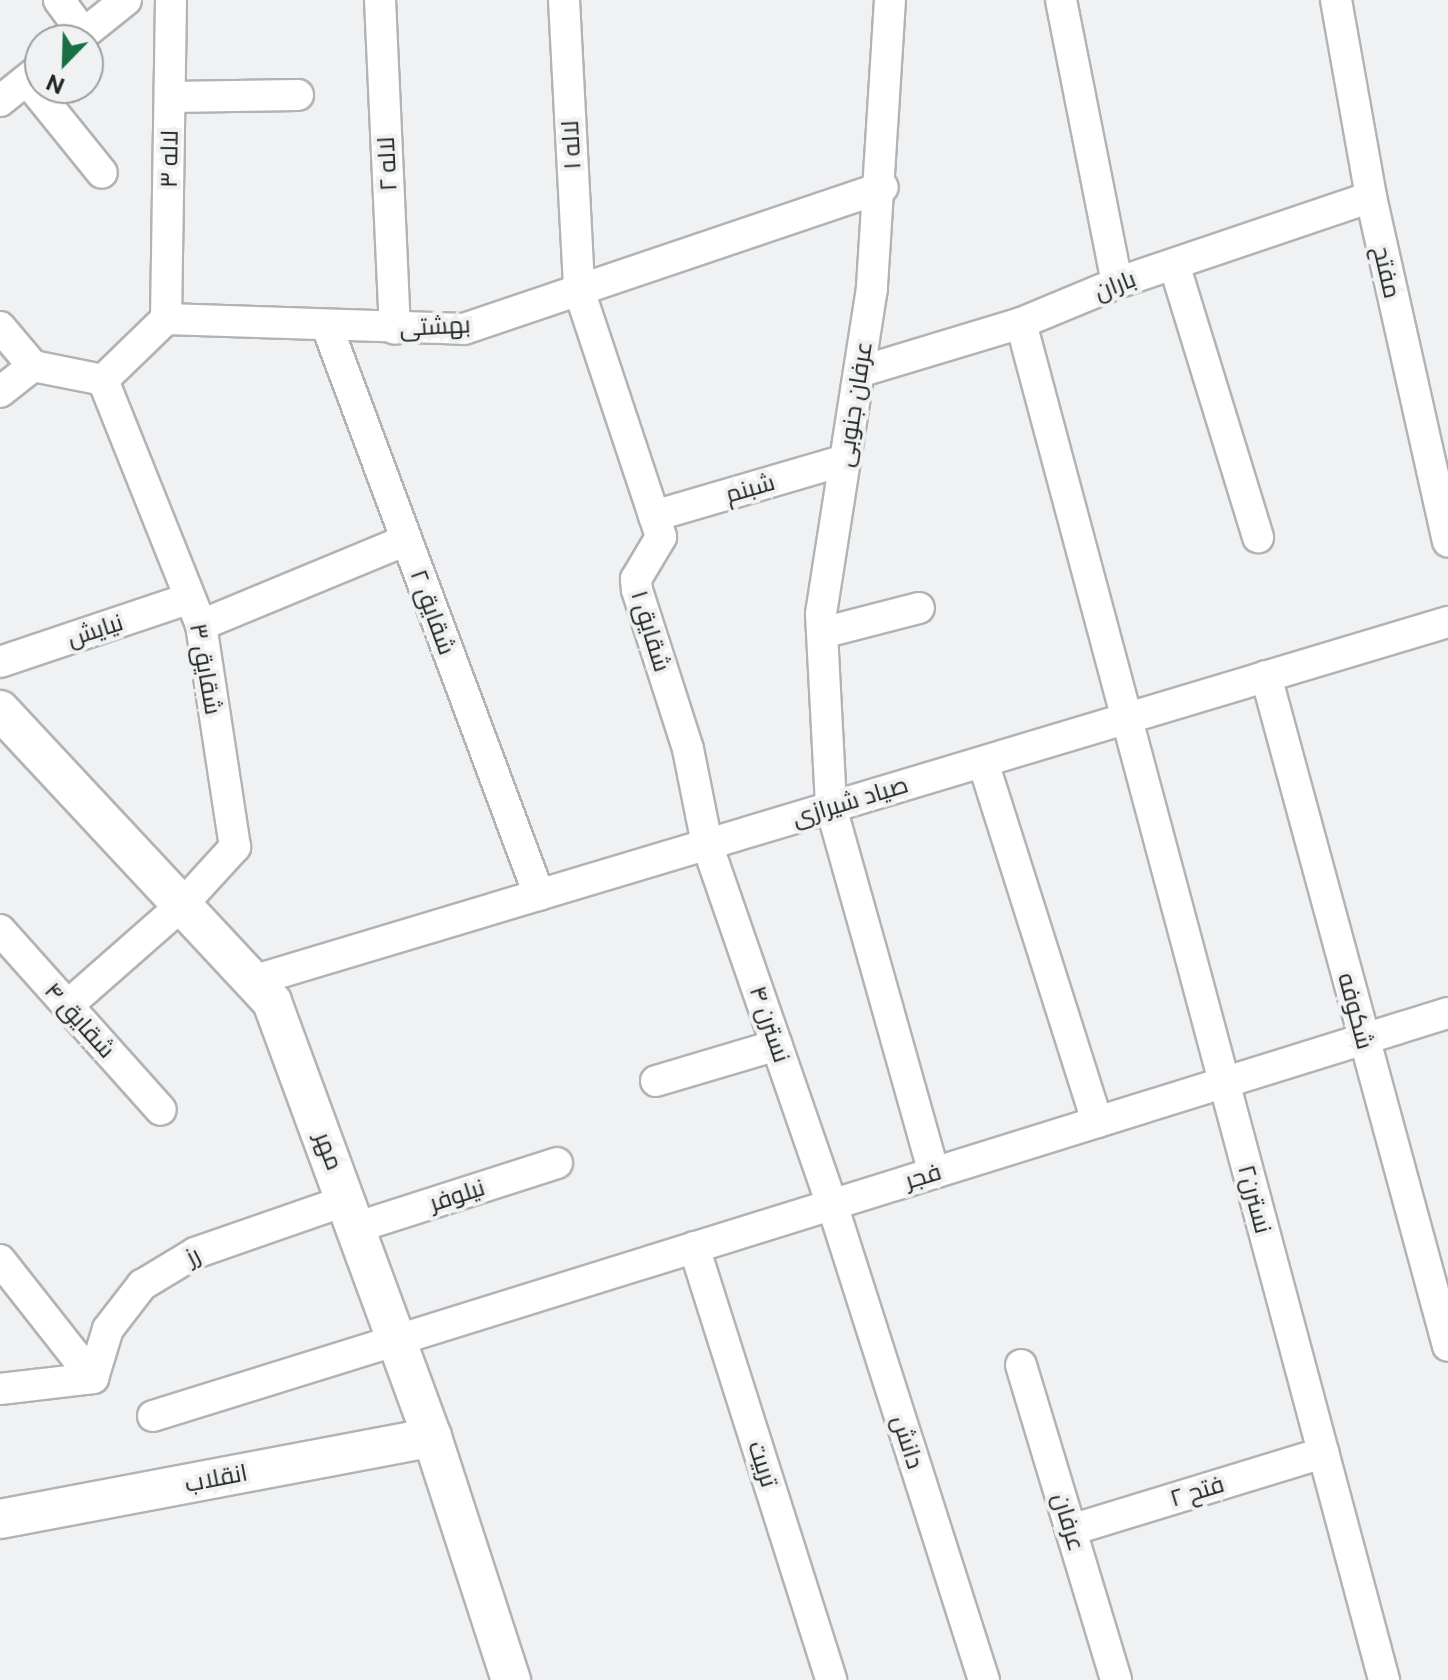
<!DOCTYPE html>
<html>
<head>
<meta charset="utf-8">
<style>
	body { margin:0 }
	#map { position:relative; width:1448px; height:1680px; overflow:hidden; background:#f0f1f3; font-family:"Public Sans",Cairo,sans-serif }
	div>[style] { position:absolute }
	.roads { filter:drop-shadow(2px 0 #b2b3b4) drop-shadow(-2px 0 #b2b3b4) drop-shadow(0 2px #b2b3b4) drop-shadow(0 -2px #b2b3b4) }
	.minor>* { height:30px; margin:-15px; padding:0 15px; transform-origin:15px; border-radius:15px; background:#fff }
	.tertiary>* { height:38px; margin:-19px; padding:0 19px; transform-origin:19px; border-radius:19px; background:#fff }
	span { translate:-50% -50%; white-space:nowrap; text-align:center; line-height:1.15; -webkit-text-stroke:8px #f0f1f3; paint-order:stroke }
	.street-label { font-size:24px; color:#222323 }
	.north { position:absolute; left:24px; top:24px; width:80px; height:80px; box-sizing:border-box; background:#f0f1f3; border:2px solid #9e9fa0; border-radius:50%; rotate:203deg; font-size:22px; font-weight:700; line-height:32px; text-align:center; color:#222323 }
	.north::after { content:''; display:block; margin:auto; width:28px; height:36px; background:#176f43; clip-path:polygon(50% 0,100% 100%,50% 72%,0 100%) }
</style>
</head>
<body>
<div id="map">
	<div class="roads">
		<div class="minor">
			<i style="left:59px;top:0;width:42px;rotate:53.7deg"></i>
			<i style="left:380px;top:0;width:329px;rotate:87.4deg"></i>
			<i style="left:564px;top:0;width:290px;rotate:87deg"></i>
			<i style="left:579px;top:290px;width:260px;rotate:71.6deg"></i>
			<i style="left:661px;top:537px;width:49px;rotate:120.8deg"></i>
			<i style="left:636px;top:579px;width:11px;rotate:85deg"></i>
			<i style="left:637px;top:590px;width:167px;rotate:72.2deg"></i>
			<i style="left:688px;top:749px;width:97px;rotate:78.7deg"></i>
			<i style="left:707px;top:844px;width:381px;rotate:70.9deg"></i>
			<i style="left:832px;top:1204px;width:500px;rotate:72.3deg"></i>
			<i style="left:890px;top:0;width:289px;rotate:93.6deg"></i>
			<i style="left:872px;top:288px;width:330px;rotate:98.9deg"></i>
			<i style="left:821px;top:614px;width:193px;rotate:87deg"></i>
			<i style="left:831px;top:807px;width:380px;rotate:74.3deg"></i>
			<i style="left:1061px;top:0;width:288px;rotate:78.8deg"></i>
			<i style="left:1336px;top:0;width:200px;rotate:79.9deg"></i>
			<i style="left:1371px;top:197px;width:353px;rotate:77.4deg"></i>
			<i style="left:76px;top:40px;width:64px;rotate:-38.7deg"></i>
			<i style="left:27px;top:80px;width:119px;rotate:51.1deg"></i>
			<i style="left:170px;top:97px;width:128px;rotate:-0.9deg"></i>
			<i style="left:0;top:101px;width:51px;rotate:-38.7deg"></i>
			<i style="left:1174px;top:264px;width:286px;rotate:72.9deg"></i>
			<i style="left:166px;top:319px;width:319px;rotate:-89.1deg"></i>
			<i style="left:1021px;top:323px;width:1405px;rotate:75.02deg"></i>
			<i style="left:0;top:327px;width:51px;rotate:49.8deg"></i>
			<i style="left:328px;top:329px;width:604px;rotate:69.55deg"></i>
			<i style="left:859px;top:372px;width:169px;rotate:-16.8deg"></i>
			<i style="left:1021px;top:323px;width:104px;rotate:-22.6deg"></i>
			<i style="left:1117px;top:283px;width:268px;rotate:-18.7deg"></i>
			<i style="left:0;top:392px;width:42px;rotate:-38.2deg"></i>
			<i style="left:33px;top:366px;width:71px;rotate:11.3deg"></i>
			<i style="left:103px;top:380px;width:88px;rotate:-44.1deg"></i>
			<i style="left:166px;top:319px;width:298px;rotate:1.9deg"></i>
			<i style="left:464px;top:329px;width:442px;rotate:-18.7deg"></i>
			<i style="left:654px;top:516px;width:199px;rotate:-16.3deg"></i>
			<i style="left:201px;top:625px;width:222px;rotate:-22.5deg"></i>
			<i style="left:822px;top:633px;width:100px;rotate:-14.5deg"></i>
			<i style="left:0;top:662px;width:200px;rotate:-18.6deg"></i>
			<i style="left:1266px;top:676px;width:694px;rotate:74.8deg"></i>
			<i style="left:983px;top:762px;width:378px;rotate:72.4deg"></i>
			<i style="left:0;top:930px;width:241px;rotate:48.2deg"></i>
			<i style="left:252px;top:981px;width:1249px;rotate:-16.71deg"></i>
			<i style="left:67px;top:1006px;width:153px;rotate:-41.3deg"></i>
			<i style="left:182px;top:905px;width:79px;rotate:-47.6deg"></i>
			<i style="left:235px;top:847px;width:225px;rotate:-98.7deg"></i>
			<i style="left:201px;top:625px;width:264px;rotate:-111.8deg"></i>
			<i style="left:656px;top:1081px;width:126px;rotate:-16.6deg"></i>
			<i style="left:358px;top:1227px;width:209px;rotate:-17.8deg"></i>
			<i style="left:694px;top:1247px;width:454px;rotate:72.4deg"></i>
			<i style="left:0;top:1260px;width:150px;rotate:51.8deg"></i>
			<i style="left:1021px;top:1365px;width:329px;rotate:73.2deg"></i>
			<i style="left:93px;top:1378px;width:51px;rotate:-73deg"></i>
			<i style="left:108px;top:1329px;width:56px;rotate:-52.3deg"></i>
			<i style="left:142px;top:1285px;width:62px;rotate:-31.1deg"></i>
			<i style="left:195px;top:1253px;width:161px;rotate:-19.2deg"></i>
			<i style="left:0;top:1389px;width:94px;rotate:-6.7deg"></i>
			<i style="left:153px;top:1416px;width:1356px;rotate:-17.29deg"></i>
			<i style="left:1071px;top:1530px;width:264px;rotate:-17deg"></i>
		</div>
		<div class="tertiary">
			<i style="left:0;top:710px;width:399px;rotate:47deg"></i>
			<i style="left:272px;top:1002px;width:463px;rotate:69.8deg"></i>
			<i style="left:432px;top:1437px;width:256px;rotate:72deg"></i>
			<i style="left:0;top:1519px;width:440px;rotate:-10.7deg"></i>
		</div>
	</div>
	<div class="street-label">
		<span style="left:571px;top:145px;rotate:-93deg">لاله ۱</span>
		<span style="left:169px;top:159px;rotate:-89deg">لاله ۳</span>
		<span style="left:387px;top:164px;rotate:-93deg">لاله ۲</span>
		<span style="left:1387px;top:272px;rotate:77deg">مفتح</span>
		<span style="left:1115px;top:285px;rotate:-21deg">باران</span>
		<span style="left:435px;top:326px;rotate:-3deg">بهشتی</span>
		<span style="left:854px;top:404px;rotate:-81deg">عرفان جنوبی</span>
		<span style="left:750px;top:488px;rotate:-16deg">شبنم</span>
		<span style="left:433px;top:612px;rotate:70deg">شقایق ۲</span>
		<span style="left:95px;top:630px;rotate:-18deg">نیایش</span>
		<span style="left:651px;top:631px;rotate:73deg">شقایق ۱</span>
		<span style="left:206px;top:669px;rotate:80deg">شقایق ۳</span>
		<span style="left:850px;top:801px;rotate:-17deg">صیاد شیرازی</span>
		<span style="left:1356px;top:1011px;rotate:75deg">شکوفه</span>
		<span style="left:80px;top:1020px;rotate:48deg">شقایق ۴</span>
		<span style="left:770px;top:1024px;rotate:71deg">نسترن ۴</span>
		<span style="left:329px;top:1151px;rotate:69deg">مهر</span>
		<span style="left:923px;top:1176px;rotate:-17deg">فجر</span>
		<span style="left:457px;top:1195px;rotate:-18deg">نیلوفر</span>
		<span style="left:1255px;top:1199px;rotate:75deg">نسترن۲</span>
		<span style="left:193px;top:1256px;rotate:-27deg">رز</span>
		<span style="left:908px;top:1442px;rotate:72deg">دانش</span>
		<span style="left:763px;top:1464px;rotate:72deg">تربیت</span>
		<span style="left:216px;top:1478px;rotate:-11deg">انقلاب</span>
		<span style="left:1197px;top:1491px;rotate:-17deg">فتح ۲</span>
		<span style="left:1069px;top:1522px;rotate:73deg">عرفان</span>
	</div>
	<div class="north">N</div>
</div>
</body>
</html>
